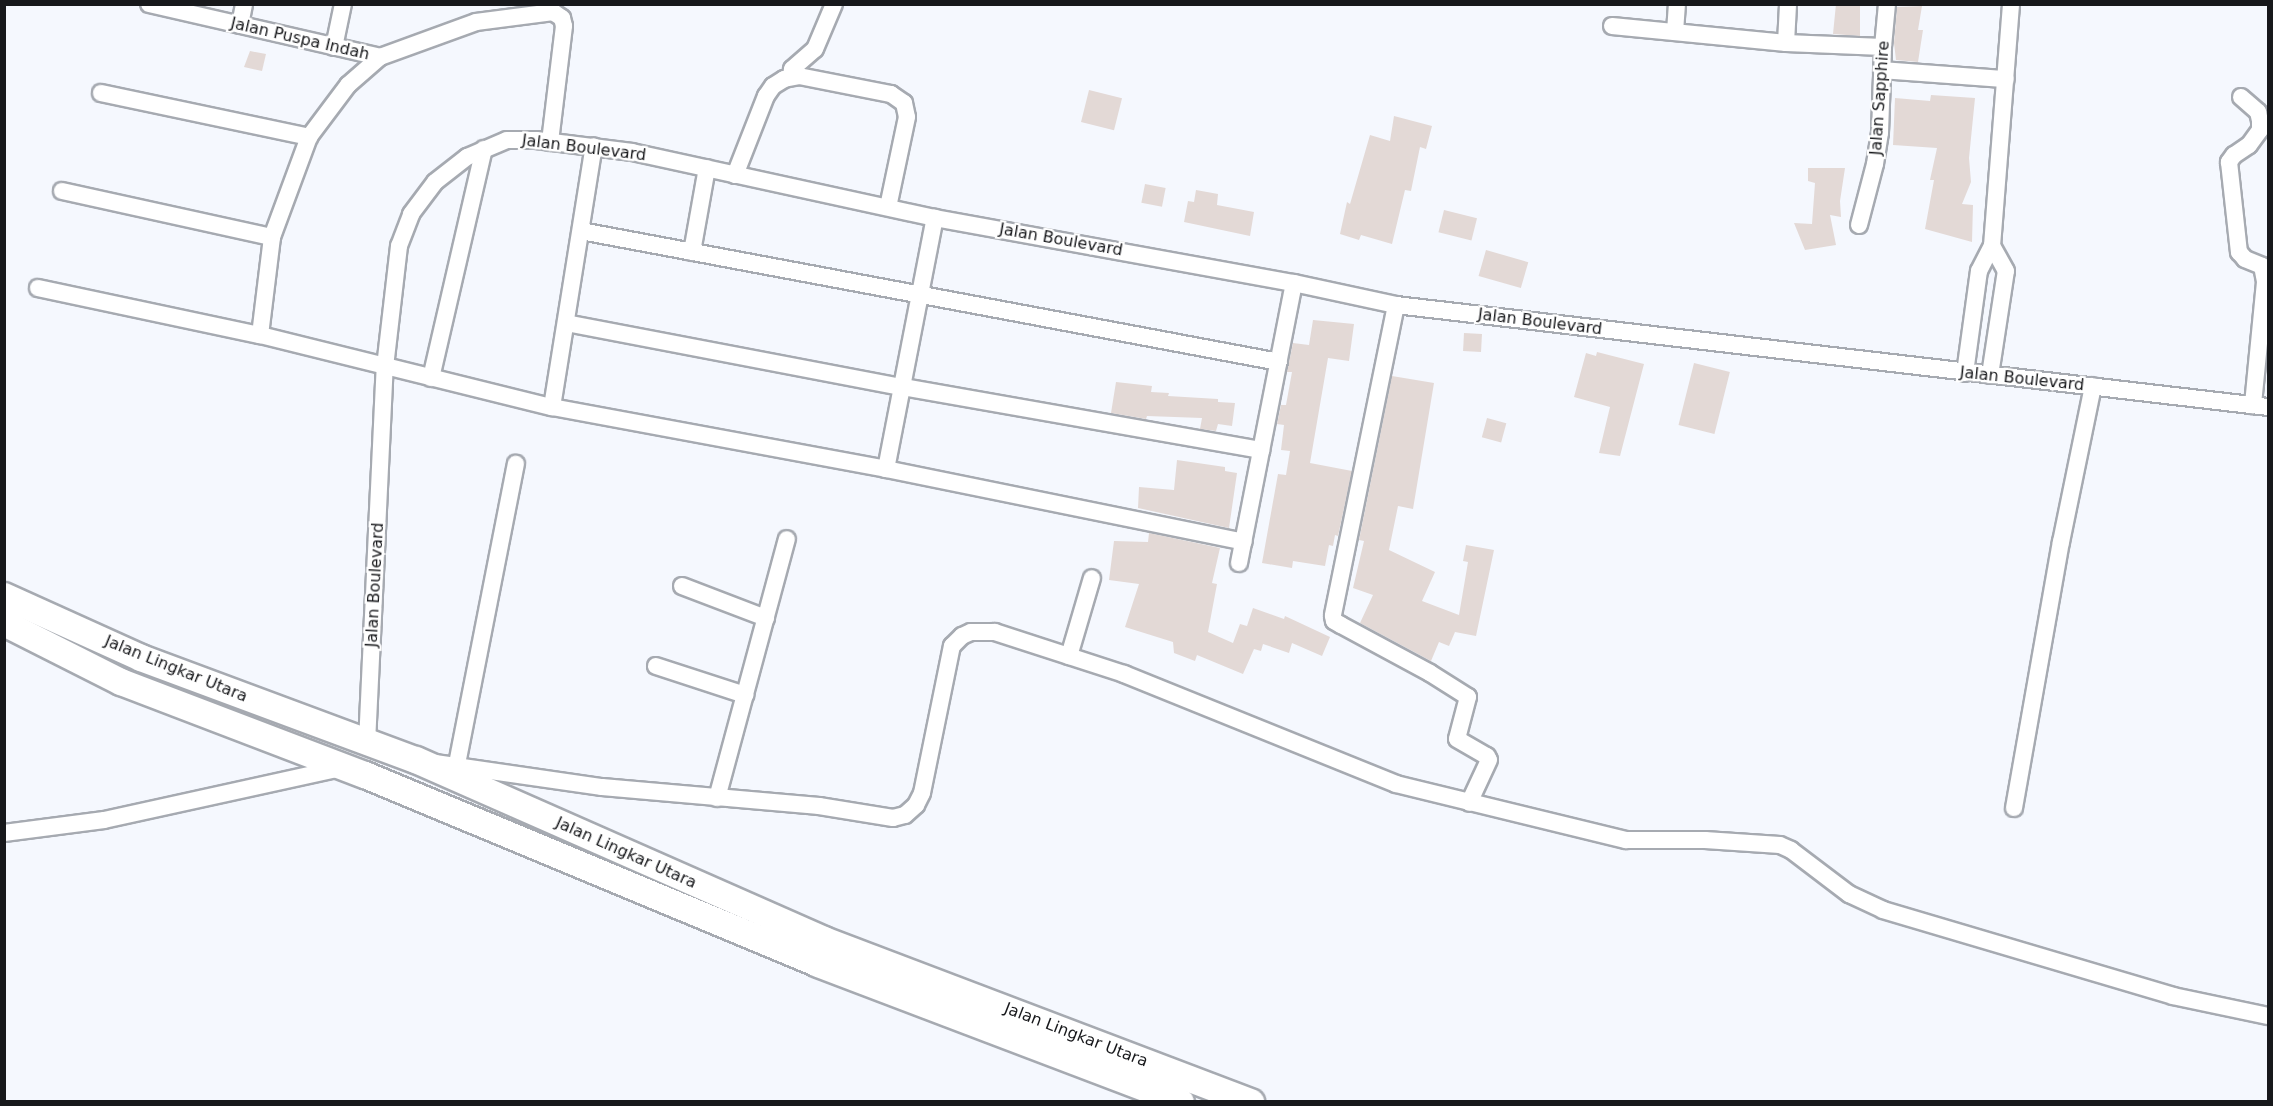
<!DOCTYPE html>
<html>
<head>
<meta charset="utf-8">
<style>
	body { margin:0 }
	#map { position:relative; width:2273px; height:1106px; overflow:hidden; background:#f5f8fe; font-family:"DejaVu Sans",sans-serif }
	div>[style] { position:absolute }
	.building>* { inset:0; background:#e3d9d6; transform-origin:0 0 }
	.roads { filter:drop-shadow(2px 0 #a6aab1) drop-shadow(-2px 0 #a6aab1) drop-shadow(0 2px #a6aab1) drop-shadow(0 -2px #a6aab1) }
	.street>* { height:16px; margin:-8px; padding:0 8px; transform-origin:8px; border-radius:8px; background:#fff }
	.primary>* { height:26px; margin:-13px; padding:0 13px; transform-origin:13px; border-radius:13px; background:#fff }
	span { translate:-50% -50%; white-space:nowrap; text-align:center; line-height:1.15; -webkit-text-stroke:4.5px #fff; paint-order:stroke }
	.street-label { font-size:16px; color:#17181b }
	.frame { position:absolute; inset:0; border:6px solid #17181b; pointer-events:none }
</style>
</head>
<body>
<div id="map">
	<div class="building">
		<i style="clip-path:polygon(1836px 4px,1860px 4px,1860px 36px,1833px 34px)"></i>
		<i style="clip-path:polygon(1922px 6px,1918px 30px,1923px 30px,1918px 62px,1896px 60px,1894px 43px,1897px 7px)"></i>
		<i style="clip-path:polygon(250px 51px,266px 54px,262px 71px,244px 67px)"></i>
		<i style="left:1089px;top:90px;width:34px;height:33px;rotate:14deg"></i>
		<i style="clip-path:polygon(1931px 95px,1975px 98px,1969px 158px,1971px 182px,1962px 204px,1973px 205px,1972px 242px,1925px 229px,1934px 180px,1930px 180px,1937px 148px,1893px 145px,1895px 98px,1930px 101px)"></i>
		<i style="clip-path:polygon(1394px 116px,1432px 126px,1426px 149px,1420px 147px,1411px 191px,1405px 190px,1392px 244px,1361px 235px,1359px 240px,1340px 234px,1347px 202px,1350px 204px,1370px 135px,1390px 141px)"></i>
		<i style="clip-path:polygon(1808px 168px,1845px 168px,1840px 201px,1841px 217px,1830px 215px,1836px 245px,1805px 250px,1794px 223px,1812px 224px,1815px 183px,1808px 181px)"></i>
		<i style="left:1145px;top:184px;width:21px;height:19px;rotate:11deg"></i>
		<i style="clip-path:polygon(1196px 190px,1218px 194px,1217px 205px,1254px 212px,1250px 236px,1184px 222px,1188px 201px,1194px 202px)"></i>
		<i style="left:1444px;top:210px;width:34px;height:23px;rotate:14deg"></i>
		<i style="left:1486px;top:250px;width:44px;height:27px;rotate:16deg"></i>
		<i style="clip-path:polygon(1313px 320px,1354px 324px,1349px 361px,1328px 358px,1310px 463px,1352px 471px,1338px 536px,1335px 535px,1333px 546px,1329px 545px,1325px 566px,1293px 561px,1292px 568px,1262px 563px,1278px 474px,1286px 475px,1290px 451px,1281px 450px,1284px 425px,1277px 424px,1281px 405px,1286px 405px,1292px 372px,1287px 372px,1293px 343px,1309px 345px)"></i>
		<i style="left:1464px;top:333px;width:18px;height:18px;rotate:3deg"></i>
		<i style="clip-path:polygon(1597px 352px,1644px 364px,1620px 456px,1599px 453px,1610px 407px,1574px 397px,1586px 353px,1596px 356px)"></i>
		<i style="left:1694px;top:363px;width:37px;height:64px;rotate:14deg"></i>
		<i style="clip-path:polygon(1392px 376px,1434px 383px,1413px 509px,1398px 506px,1389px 550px,1435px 572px,1422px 601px,1459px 615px,1468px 562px,1463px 561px,1466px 545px,1494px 550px,1476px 636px,1455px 632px,1449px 646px,1439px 642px,1431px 661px,1360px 623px,1373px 595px,1353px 588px,1364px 541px,1359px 540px)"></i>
		<i style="clip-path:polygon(1116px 382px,1152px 386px,1151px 392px,1169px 393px,1168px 396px,1218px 399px,1218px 402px,1235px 403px,1232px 426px,1218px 424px,1216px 431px,1200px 429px,1202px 418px,1147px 416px,1146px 419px,1111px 413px)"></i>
		<i style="left:1487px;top:418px;width:20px;height:20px;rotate:15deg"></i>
		<i style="clip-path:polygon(1177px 460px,1225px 467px,1225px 471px,1237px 473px,1229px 528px,1138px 508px,1139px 487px,1174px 490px)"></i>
		<i style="clip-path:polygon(1149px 533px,1220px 548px,1212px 583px,1217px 584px,1208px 632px,1233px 643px,1240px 624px,1247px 626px,1253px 608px,1284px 619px,1285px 616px,1330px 637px,1322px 656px,1292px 643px,1289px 653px,1263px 644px,1261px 651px,1254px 649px,1243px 674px,1197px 655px,1195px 661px,1174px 653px,1173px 642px,1125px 627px,1139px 584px,1109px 580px,1114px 541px,1148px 542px)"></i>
	</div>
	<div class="roads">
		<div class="street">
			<i style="left:149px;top:4px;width:237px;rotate:12.9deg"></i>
			<i style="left:240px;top:25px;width:21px;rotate:-79deg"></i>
			<i style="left:1612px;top:26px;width:175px;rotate:5.6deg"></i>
			<i style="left:1786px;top:43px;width:97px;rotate:2.4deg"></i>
			<i style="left:1675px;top:32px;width:28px;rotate:-86deg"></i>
			<i style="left:1786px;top:43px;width:39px;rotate:-87deg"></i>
			<i style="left:334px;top:47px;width:44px;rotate:-78.2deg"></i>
			<i style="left:1882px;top:70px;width:124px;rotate:4.2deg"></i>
			<i style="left:791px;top:76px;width:7px;rotate:-82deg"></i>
			<i style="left:792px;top:69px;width:30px;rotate:-41deg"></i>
			<i style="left:815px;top:49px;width:49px;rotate:-67.1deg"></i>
			<i style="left:101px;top:93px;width:213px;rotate:11.9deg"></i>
			<i style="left:2241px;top:97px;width:23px;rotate:41deg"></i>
			<i style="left:2258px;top:112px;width:9px;rotate:77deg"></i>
			<i style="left:2260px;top:121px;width:9px;rotate:90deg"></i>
			<i style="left:2260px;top:130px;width:19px;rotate:126deg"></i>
			<i style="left:2249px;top:145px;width:18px;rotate:146deg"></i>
			<i style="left:2234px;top:155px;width:9px;rotate:126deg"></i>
			<i style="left:2229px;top:162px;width:91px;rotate:83.7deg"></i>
			<i style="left:2239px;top:252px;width:9px;rotate:49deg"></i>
			<i style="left:2245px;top:259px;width:18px;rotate:22deg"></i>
			<i style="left:2262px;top:266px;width:16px;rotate:79deg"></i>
			<i style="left:2265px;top:282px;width:124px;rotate:95.6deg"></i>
			<i style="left:735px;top:175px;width:85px;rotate:-68.6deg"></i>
			<i style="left:766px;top:96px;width:12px;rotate:-55deg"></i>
			<i style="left:773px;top:86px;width:13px;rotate:-32deg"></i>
			<i style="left:784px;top:79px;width:15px;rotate:-11deg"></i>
			<i style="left:799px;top:76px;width:94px;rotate:11.1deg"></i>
			<i style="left:891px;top:94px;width:16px;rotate:35deg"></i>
			<i style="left:904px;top:103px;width:14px;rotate:78deg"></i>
			<i style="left:907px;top:117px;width:92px;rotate:101.9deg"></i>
			<i style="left:62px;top:191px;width:215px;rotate:12.4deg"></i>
			<i style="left:1859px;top:225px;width:63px;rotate:-75.3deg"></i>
			<i style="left:1875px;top:164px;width:31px;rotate:-81deg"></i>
			<i style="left:1880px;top:133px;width:86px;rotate:-88deg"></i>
			<i style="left:1883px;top:47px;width:43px;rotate:-84.7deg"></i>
			<i style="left:581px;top:231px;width:710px;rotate:10.63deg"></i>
			<i style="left:692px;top:252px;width:85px;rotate:-79.9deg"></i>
			<i style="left:38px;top:288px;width:227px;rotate:12deg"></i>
			<i style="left:260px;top:335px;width:301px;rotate:13.9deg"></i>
			<i style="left:552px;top:407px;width:340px;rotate:10.5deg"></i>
			<i style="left:886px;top:469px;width:365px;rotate:11.5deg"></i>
			<i style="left:1396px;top:305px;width:317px;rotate:101.5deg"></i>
			<i style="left:1333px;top:616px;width:5px;rotate:79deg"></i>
			<i style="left:1334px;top:621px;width:8px;rotate:30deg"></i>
			<i style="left:1341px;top:625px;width:101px;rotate:28.3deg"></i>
			<i style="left:1430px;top:673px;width:45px;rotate:32.3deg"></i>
			<i style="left:1468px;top:697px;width:43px;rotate:104.7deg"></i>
			<i style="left:1457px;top:739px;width:34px;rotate:30deg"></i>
			<i style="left:1487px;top:756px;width:4px;rotate:63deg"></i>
			<i style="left:1489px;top:760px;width:47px;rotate:114.9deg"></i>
			<i style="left:566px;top:323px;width:343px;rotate:10.8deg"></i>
			<i style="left:903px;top:387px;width:364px;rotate:10deg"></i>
			<i style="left:260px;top:335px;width:99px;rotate:-83deg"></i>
			<i style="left:272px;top:237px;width:107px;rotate:-69.7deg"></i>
			<i style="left:309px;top:137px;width:65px;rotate:-53.1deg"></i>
			<i style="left:348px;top:85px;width:43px;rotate:-41.2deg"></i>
			<i style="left:380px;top:57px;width:102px;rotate:-20deg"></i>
			<i style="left:476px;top:22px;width:78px;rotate:-7.4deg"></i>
			<i style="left:553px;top:12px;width:11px;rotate:34deg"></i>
			<i style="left:562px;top:18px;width:8px;rotate:76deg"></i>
			<i style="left:564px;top:26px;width:117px;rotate:96.9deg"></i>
			<i style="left:1965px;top:373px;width:103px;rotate:-82.2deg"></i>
			<i style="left:1979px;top:271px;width:28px;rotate:-63deg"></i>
			<i style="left:1992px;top:246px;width:243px;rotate:-85.5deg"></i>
			<i style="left:1990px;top:375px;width:105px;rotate:-81.3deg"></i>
			<i style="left:2006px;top:271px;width:29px;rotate:-119deg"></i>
			<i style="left:431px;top:378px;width:235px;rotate:-77deg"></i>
			<i style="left:552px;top:407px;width:264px;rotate:-80.9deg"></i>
			<i style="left:886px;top:469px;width:256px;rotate:-79deg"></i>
			<i style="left:1239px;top:563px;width:285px;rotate:-78.9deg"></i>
			<i style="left:682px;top:586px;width:90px;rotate:20.9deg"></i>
			<i style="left:1069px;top:656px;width:81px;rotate:-73.6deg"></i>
			<i style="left:656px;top:666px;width:94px;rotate:18deg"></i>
			<i style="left:367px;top:743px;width:376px;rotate:-87.3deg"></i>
			<i style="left:385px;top:367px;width:122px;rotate:-83.4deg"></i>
			<i style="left:399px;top:246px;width:34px;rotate:-69deg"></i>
			<i style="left:411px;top:214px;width:40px;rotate:-53deg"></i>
			<i style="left:435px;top:182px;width:41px;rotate:-38deg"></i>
			<i style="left:467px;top:157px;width:43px;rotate:-23deg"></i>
			<i style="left:507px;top:140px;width:29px"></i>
			<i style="left:536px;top:140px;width:97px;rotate:7.1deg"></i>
			<i style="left:632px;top:152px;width:310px;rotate:12.3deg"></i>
			<i style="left:935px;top:218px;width:365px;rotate:10.3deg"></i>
			<i style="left:1294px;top:283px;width:104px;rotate:12.2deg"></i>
			<i style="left:1396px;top:305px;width:878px;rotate:6.67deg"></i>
			<i style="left:435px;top:763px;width:169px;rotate:8.2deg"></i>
			<i style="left:602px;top:787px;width:218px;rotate:5deg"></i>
			<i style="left:819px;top:806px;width:75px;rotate:9.2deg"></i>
			<i style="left:893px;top:818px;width:12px;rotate:-14deg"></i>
			<i style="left:905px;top:815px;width:15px;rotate:-42deg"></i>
			<i style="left:916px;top:805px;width:13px;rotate:-63deg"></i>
			<i style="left:922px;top:793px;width:150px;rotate:-78.5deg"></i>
			<i style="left:952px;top:646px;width:14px;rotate:-45deg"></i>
			<i style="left:962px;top:636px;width:10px;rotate:-24deg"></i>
			<i style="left:971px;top:632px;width:24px"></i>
			<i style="left:995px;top:632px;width:136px;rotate:18deg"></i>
			<i style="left:1124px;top:674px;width:293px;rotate:22deg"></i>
			<i style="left:1396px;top:784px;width:237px;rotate:13.7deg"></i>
			<i style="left:1626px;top:840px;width:79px"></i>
			<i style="left:1705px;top:840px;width:75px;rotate:3.8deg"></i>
			<i style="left:1780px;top:845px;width:12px;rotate:24deg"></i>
			<i style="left:1791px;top:850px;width:73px;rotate:37.2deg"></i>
			<i style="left:1849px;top:894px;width:38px;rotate:25deg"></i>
			<i style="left:1883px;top:910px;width:302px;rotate:16.5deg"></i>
			<i style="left:2173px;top:996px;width:97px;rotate:11.9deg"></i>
			<i style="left:457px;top:764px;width:306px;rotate:-78.9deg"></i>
			<i style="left:717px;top:798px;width:268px;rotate:-74.9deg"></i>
			<i style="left:2014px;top:808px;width:270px;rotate:-80deg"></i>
			<i style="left:2061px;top:542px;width:159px;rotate:-78.4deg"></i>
			<i style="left:4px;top:833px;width:101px;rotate:-7.4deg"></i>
			<i style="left:104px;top:820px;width:243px;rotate:-12.4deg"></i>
		</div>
		<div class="primary">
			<i style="left:4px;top:596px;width:150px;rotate:24.3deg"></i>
			<i style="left:141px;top:658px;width:293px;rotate:20.4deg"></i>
			<i style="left:416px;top:760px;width:446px;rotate:23.8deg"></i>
			<i style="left:824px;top:940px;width:457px;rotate:20.8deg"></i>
			<i style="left:4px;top:623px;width:131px;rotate:26.8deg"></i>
			<i style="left:121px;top:682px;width:261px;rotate:20.9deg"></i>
			<i style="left:365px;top:775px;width:491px;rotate:22.6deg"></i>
			<i style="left:818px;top:964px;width:388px;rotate:20.8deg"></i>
		</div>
	</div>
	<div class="street-label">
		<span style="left:300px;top:39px;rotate:13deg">Jalan Puspa Indah</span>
		<span style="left:1880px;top:98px;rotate:-86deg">Jalan Sapphire</span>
		<span style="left:584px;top:148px;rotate:7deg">Jalan Boulevard</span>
		<span style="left:1061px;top:240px;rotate:10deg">Jalan Boulevard</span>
		<span style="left:1540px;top:322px;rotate:7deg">Jalan Boulevard</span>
		<span style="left:2022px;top:379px;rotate:6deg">Jalan Boulevard</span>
		<span style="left:375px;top:585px;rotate:-87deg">Jalan Boulevard</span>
		<span style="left:176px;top:669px;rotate:22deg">Jalan Lingkar Utara</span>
		<span style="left:626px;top:853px;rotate:24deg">Jalan Lingkar Utara</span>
		<span style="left:1076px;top:1035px;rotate:21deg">Jalan Lingkar Utara</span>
	</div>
	<div class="frame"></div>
</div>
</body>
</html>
